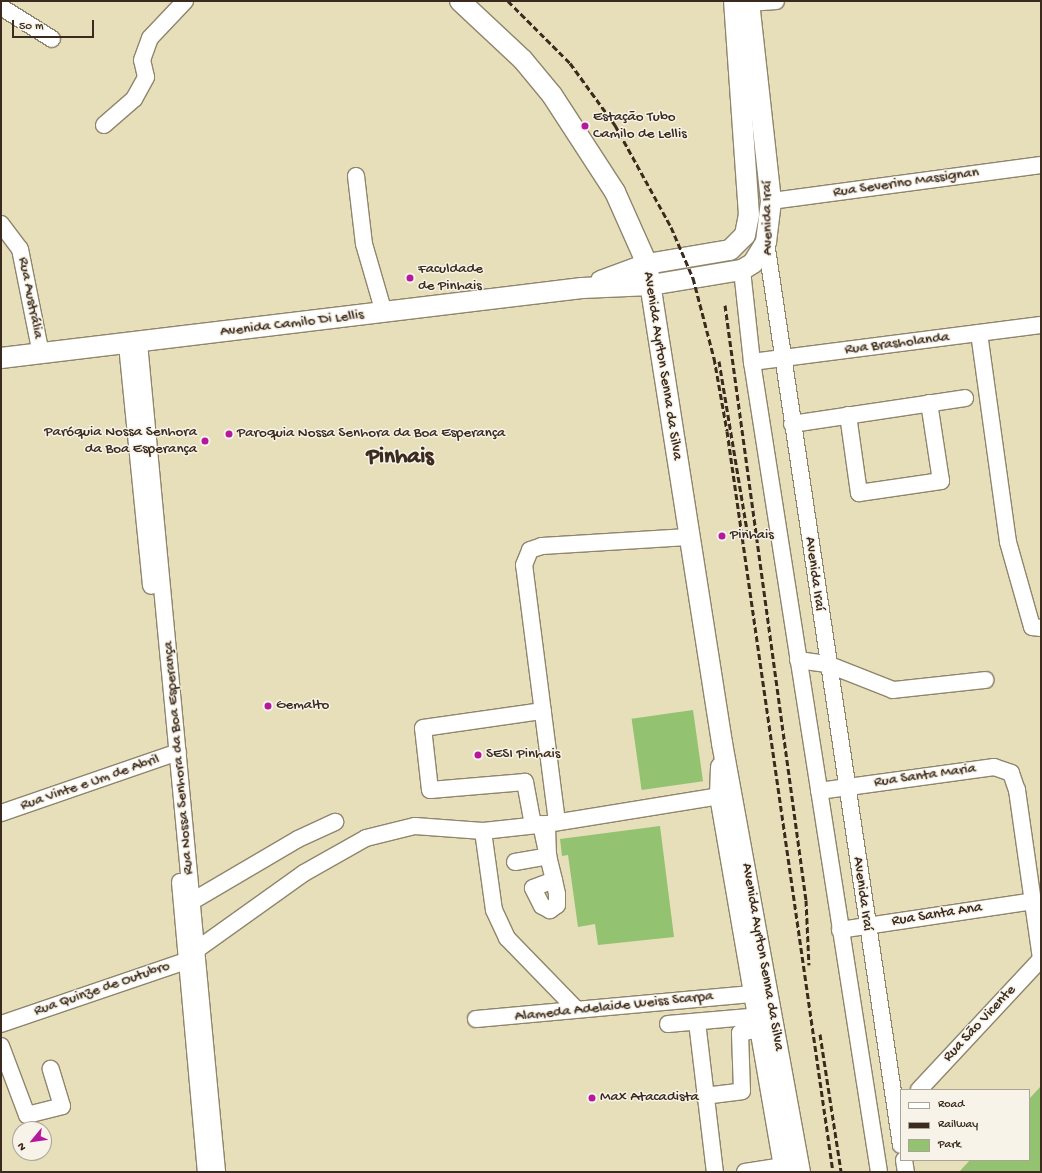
<!DOCTYPE html>
<html>
<head>
<meta charset="utf-8">
<style>
	body { margin:0 }
	#map { position:relative; width:1042px; height:1173px; overflow:hidden; background:#e6dfba; font-family:"Gochi Hand",sans-serif }
	div>[style] { position:absolute }
	.green>* { inset:0; background:#93c271; transform-origin:0 0 }
	.roads { filter:drop-shadow(1px 0 #90846c) drop-shadow(-1px 0 #90846c) drop-shadow(0 1px #90846c) drop-shadow(0 -1px #90846c) }
	.minor>* { height:16px; margin:-8px; padding:0 8px; transform-origin:8px; border-radius:8px; background:#fff }
	.major>* { height:20px; margin:-10px; padding:0 10px; transform-origin:10px; border-radius:10px; background:#fff }
	.rail>* { height:3px; margin-top:-1.5px; transform-origin:0; background:repeating-linear-gradient(90deg,#3b2a1e 0 6px,transparent 0 9px) }
	.dots>* { width:11px; height:11px; translate:-50% -50%; box-sizing:border-box; border:2px solid #f7f3e8; border-radius:50% }
	span { translate:-50% -50%; white-space:nowrap; text-align:center; line-height:1.15; -webkit-text-stroke:3px #f7f3e8; paint-order:stroke }
	.poi-label { font-size:15px; color:#3b2a1e }
	.left { translate:0 -50%; text-align:left }
	.right { translate:-100% -50%; text-align:right }
	.street-label { font-size:15px; color:#3b2a1e }
	.town-label { font-size:23px; color:#3b2a1e; font-weight:700 }
	.frame { position:absolute; inset:0; border:2px solid #3b2a1e; pointer-events:none }
	.legend { position:absolute; left:900px; top:1089px; width:130px; height:72px; box-sizing:border-box; background:#f7f3e8; border:1px solid #aca397; margin:0; padding:5px 7px; list-style:none; font-size:12px; color:#3b2a1e }
	.legend li { display:flex; align-items:center; gap:8px; height:20px }
	.legend b { width:20px; border:1px solid #aca397 }
	.north { position:absolute; left:12px; top:1121px; width:40px; height:40px; box-sizing:border-box; background:#f7f3e8; border:1px solid #aca397; border-radius:50%; rotate:241deg; font-size:11px; font-weight:700; line-height:16px; text-align:center; color:#3b2a1e }
	.north::after { content:''; display:block; margin:auto; width:14px; height:18px; background:#b5179e; clip-path:polygon(50% 0,100% 100%,50% 72%,0 100%) }
	.scale { position:absolute; left:12px; top:20px; width:82px; height:18px; box-sizing:border-box; border:2px solid #3b2a1e; border-top:0; padding-left:5px; font-size:12px; line-height:14px; white-space:nowrap; color:#3b2a1e; -webkit-text-stroke:3px #f7f3e8; paint-order:stroke }
</style>
</head>
<body>
<div id="map">
	<div class="green">
		<i style="left:693px;top:710px;width:72px;height:62px;rotate:82deg"></i>
		<i style="clip-path:polygon(660px 826px,674px 937px,598px 945px,595px 924px,578px 927px,568px 855px,562px 856px,560px 839px)"></i>
		<i style="clip-path:polygon(1041px 1086px,1041px 1172px,959px 1172px,970px 1160px,1029px 1160px,1029px 1099px)"></i>
	</div>
	<div class="roads">
		<div class="minor">
			<i style="left:749px;top:3px;width:27px;rotate:-4deg"></i>
			<i style="left:1px;top:7px;width:60px;rotate:32.1deg"></i>
			<i style="left:104px;top:125px;width:40px;rotate:-41deg"></i>
			<i style="left:134px;top:99px;width:25px;rotate:-61deg"></i>
			<i style="left:146px;top:77px;width:17px;rotate:-103deg"></i>
			<i style="left:142px;top:60px;width:23px;rotate:-70deg"></i>
			<i style="left:150px;top:38px;width:51px;rotate:-46.6deg"></i>
			<i style="left:356px;top:176px;width:68px;rotate:83.3deg"></i>
			<i style="left:364px;top:244px;width:72px;rotate:73.8deg"></i>
			<i style="left:771px;top:201px;width:272px;rotate:-7.6deg"></i>
			<i style="left:1px;top:224px;width:31px;rotate:53deg"></i>
			<i style="left:20px;top:249px;width:107px;rotate:78.7deg"></i>
			<i style="left:766px;top:242px;width:913px;rotate:81.5deg"></i>
			<i style="left:742px;top:270px;width:93px;rotate:83.8deg"></i>
			<i style="left:752px;top:362px;width:820px;rotate:81.09deg"></i>
			<i style="left:979px;top:333px;width:211px;rotate:82.1deg"></i>
			<i style="left:1008px;top:542px;width:88px;rotate:74.2deg"></i>
			<i style="left:1032px;top:627px;width:9px;rotate:6deg"></i>
			<i style="left:139px;top:343px;width:833px;rotate:84.62deg"></i>
			<i style="left:127px;top:345px;width:242px;rotate:84.3deg"></i>
			<i style="left:752px;top:362px;width:291px;rotate:-7.3deg"></i>
			<i style="left:848px;top:415px;width:79px;rotate:82deg"></i>
			<i style="left:859px;top:493px;width:83px;rotate:-8.3deg"></i>
			<i style="left:941px;top:481px;width:79px;rotate:-98.7deg"></i>
			<i style="left:792px;top:424px;width:175px;rotate:-8.5deg"></i>
			<i style="left:798px;top:660px;width:29px;rotate:8deg"></i>
			<i style="left:827px;top:664px;width:71px;rotate:21.5deg"></i>
			<i style="left:893px;top:690px;width:93px;rotate:-6.2deg"></i>
			<i style="left:819px;top:791px;width:177px;rotate:-7.8deg"></i>
			<i style="left:994px;top:767px;width:18px;rotate:19deg"></i>
			<i style="left:1011px;top:773px;width:18px;rotate:71deg"></i>
			<i style="left:1017px;top:790px;width:171px;rotate:81.9deg"></i>
			<i style="left:1041px;top:959px;width:179px;rotate:133deg"></i>
			<i style="left:1px;top:813px;width:187px;rotate:-19deg"></i>
			<i style="left:557px;top:822px;width:259px;rotate:-97.3deg"></i>
			<i style="left:524px;top:565px;width:16px;rotate:-68deg"></i>
			<i style="left:530px;top:550px;width:13px;rotate:-18deg"></i>
			<i style="left:542px;top:546px;width:146px;rotate:-3.5deg"></i>
			<i style="left:541px;top:824px;width:33px;rotate:78deg"></i>
			<i style="left:548px;top:856px;width:32px;rotate:-92deg"></i>
			<i style="left:533px;top:825px;width:44px;rotate:-100.5deg"></i>
			<i style="left:525px;top:782px;width:95px;rotate:175.2deg"></i>
			<i style="left:430px;top:790px;width:62px;rotate:-96.4deg"></i>
			<i style="left:423px;top:728px;width:121px;rotate:-8.1deg"></i>
			<i style="left:483px;top:831px;width:80px;rotate:82.1deg"></i>
			<i style="left:494px;top:910px;width:31px;rotate:65deg"></i>
			<i style="left:507px;top:938px;width:99px;rotate:45.8deg"></i>
			<i style="left:515px;top:862px;width:34px;rotate:-10deg"></i>
			<i style="left:548px;top:856px;width:25px;rotate:76deg"></i>
			<i style="left:554px;top:880px;width:14px;rotate:78deg"></i>
			<i style="left:557px;top:894px;width:11px;rotate:90deg"></i>
			<i style="left:557px;top:905px;width:9px;rotate:144deg"></i>
			<i style="left:550px;top:910px;width:9px;rotate:-153deg"></i>
			<i style="left:542px;top:906px;width:20px;rotate:-117deg"></i>
			<i style="left:533px;top:888px;width:22px;rotate:-21deg"></i>
			<i style="left:180px;top:882px;width:291px;rotate:84.9deg"></i>
			<i style="left:184px;top:906px;width:132px;rotate:-30.4deg"></i>
			<i style="left:298px;top:839px;width:41px;rotate:-24.7deg"></i>
			<i style="left:840px;top:930px;width:196px;rotate:-8.5deg"></i>
			<i style="left:476px;top:1019px;width:277px;rotate:-5.2deg"></i>
			<i style="left:697px;top:1022px;width:151px;rotate:83.2deg"></i>
			<i style="left:1px;top:1024px;width:195px;rotate:-18.8deg"></i>
			<i style="left:186px;top:961px;width:18px;rotate:-45deg"></i>
			<i style="left:199px;top:948px;width:129px;rotate:-35.5deg"></i>
			<i style="left:304px;top:873px;width:71px;rotate:-29.4deg"></i>
			<i style="left:366px;top:838px;width:50px;rotate:-13.8deg"></i>
			<i style="left:415px;top:826px;width:68px;rotate:4.2deg"></i>
			<i style="left:483px;top:831px;width:64px;rotate:-6.2deg"></i>
			<i style="left:547px;top:824px;width:175px;rotate:-9.2deg"></i>
			<i style="left:668px;top:1024px;width:102px;rotate:-5deg"></i>
			<i style="left:1px;top:1046px;width:74px;rotate:69.4deg"></i>
			<i style="left:27px;top:1115px;width:36px;rotate:-14deg"></i>
			<i style="left:62px;top:1106px;width:39px;rotate:-107deg"></i>
			<i style="left:704px;top:1096px;width:38px;rotate:-7deg"></i>
			<i style="left:742px;top:1091px;width:58px;rotate:-92deg"></i>
			<i style="left:740px;top:1033px;width:33px;rotate:-11deg"></i>
			<i style="left:904px;top:1160px;width:12px;rotate:81deg"></i>
			<i style="left:745px;top:1172px;width:39px;rotate:-9deg"></i>
		</div>
		<div class="major">
			<i style="left:460px;top:1px;width:86px;rotate:43.1deg"></i>
			<i style="left:523px;top:60px;width:45px;rotate:50.4deg"></i>
			<i style="left:552px;top:95px;width:116px;rotate:57deg"></i>
			<i style="left:615px;top:192px;width:79px;rotate:66deg"></i>
			<i style="left:647px;top:264px;width:485px;rotate:81.1deg"></i>
			<i style="left:722px;top:743px;width:436px;rotate:79.7deg"></i>
			<i style="left:601px;top:281px;width:49px;rotate:-20.3deg"></i>
			<i style="left:647px;top:264px;width:84px;rotate:-9.6deg"></i>
			<i style="left:730px;top:250px;width:21px;rotate:-45deg"></i>
			<i style="left:745px;top:235px;width:20px;rotate:-79deg"></i>
			<i style="left:749px;top:215px;width:215px;rotate:-94deg"></i>
			<i style="left:1px;top:358px;width:585px;rotate:-6.87deg"></i>
			<i style="left:582px;top:288px;width:69px;rotate:-2.5deg"></i>
			<i style="left:651px;top:285px;width:92px;rotate:-9.4deg"></i>
			<i style="left:742px;top:270px;width:13px;rotate:-32deg"></i>
			<i style="left:753px;top:263px;width:25px;rotate:-58deg"></i>
			<i style="left:766px;top:242px;width:41px;rotate:-83deg"></i>
			<i style="left:771px;top:201px;width:201px;rotate:-96.3deg"></i>
			<i style="left:721px;top:767px;width:29px;rotate:92deg"></i>
			<i style="left:720px;top:796px;width:382px;rotate:80.2deg"></i>
		</div>
	</div>
	<div class="rail">
		<i style="left:508px;top:1px;width:88px;rotate:45deg"></i>
		<i style="left:570px;top:63px;width:77px;rotate:54deg"></i>
		<i style="left:615px;top:125px;width:116px;rotate:61.2deg"></i>
		<i style="left:671px;top:227px;width:56px;rotate:66.7deg"></i>
		<i style="left:693px;top:278px;width:83px;rotate:75.3deg"></i>
		<i style="left:714px;top:358px;width:74px;rotate:79.9deg"></i>
		<i style="left:727px;top:431px;width:749px;rotate:81.86deg"></i>
		<i style="left:725px;top:305px;width:600px;rotate:82.25deg"></i>
		<i style="left:806px;top:900px;width:65px;rotate:87.4deg"></i>
		<i style="left:719px;top:361px;width:172px;rotate:80.6deg"></i>
		<i style="left:820px;top:1034px;width:140px;rotate:81.3deg"></i>
	</div>
	<div class="dots">
		<i style="left:585px;top:126px;background:#b5179e"></i>
		<i style="left:410px;top:278px;background:#b5179e"></i>
		<i style="left:229px;top:434px;background:#b5179e"></i>
		<i style="left:205px;top:441px;background:#b5179e"></i>
		<i style="left:722px;top:536px;background:#b5179e"></i>
		<i style="left:268px;top:706px;background:#b5179e"></i>
		<i style="left:478px;top:755px;background:#b5179e"></i>
		<i style="left:592px;top:1098px;background:#b5179e"></i>
	</div>
	<div class="poi-label">
		<span class="left" style="left:593px;top:126px">Estação Tubo<br>Camilo de Lellis</span>
		<span class="left" style="left:418px;top:278px">Faculdade<br>de Pinhais</span>
		<span class="right" style="left:197px;top:441px">Paróquia Nossa Senhora<br>da Boa Esperança</span>
		<span class="left" style="left:237px;top:434px">Paroquia Nossa Senhora da Boa Esperança</span>
		<span class="left" style="left:730px;top:536px">Pinhais</span>
		<span class="left" style="left:276px;top:706px">Gemalto</span>
		<span class="left" style="left:486px;top:755px">SESI Pinhais</span>
		<span class="left" style="left:600px;top:1098px">Max Atacadista</span>
	</div>
	<div class="street-label">
		<span style="left:906px;top:183px;rotate:-8deg">Rua Severino Massignan</span>
		<span style="left:768px;top:218px;rotate:-91deg">Avenida Iraí</span>
		<span style="left:30px;top:298px;rotate:79deg">Rua Austrália</span>
		<span style="left:292px;top:324px;rotate:-7deg">Avenida Camilo Di Lellis</span>
		<span style="left:897px;top:344px;rotate:-7deg">Rua Brasholanda</span>
		<span style="left:662px;top:366px;rotate:81deg">Avenida Ayrton Senna da Silva</span>
		<span style="left:814px;top:574px;rotate:82deg">Avenida Iraí</span>
		<span style="left:179px;top:758px;rotate:-95deg">Rua Nossa Senhora da Boa Esperança</span>
		<span style="left:925px;top:776px;rotate:-8deg">Rua Santa Maria</span>
		<span style="left:90px;top:783px;rotate:-19deg">Rua Vinte e Um de Abril</span>
		<span style="left:862px;top:894px;rotate:82deg">Avenida Iraí</span>
		<span style="left:937px;top:915px;rotate:-9deg">Rua Santa Ana</span>
		<span style="left:762px;top:957px;rotate:80deg">Avenida Ayrton Senna da Silva</span>
		<span style="left:102px;top:989px;rotate:-19deg">Rua Quinze de Outubro</span>
		<span style="left:614px;top:1007px;rotate:-6deg">Alameda Adelaide Weiss Scarpa</span>
		<span style="left:980px;top:1024px;rotate:-47deg">Rua São Vicente</span>
	</div>
	<div class="town-label">
		<span style="left:400px;top:458px">Pinhais</span>
	</div>
	<div class="frame"></div>
	<ul class="legend">
	<li><b style="height:5px;background:#fff"></b>Road</li>
	<li><b style="height:5px;background:#3b2a1e"></b>Railway</li>
	<li><b style="height:11px;background:#93c271"></b>Park</li>
	</ul>
	<div class="north">N</div>
	<div class="scale">50 m</div>
</div>
</body>
</html>
